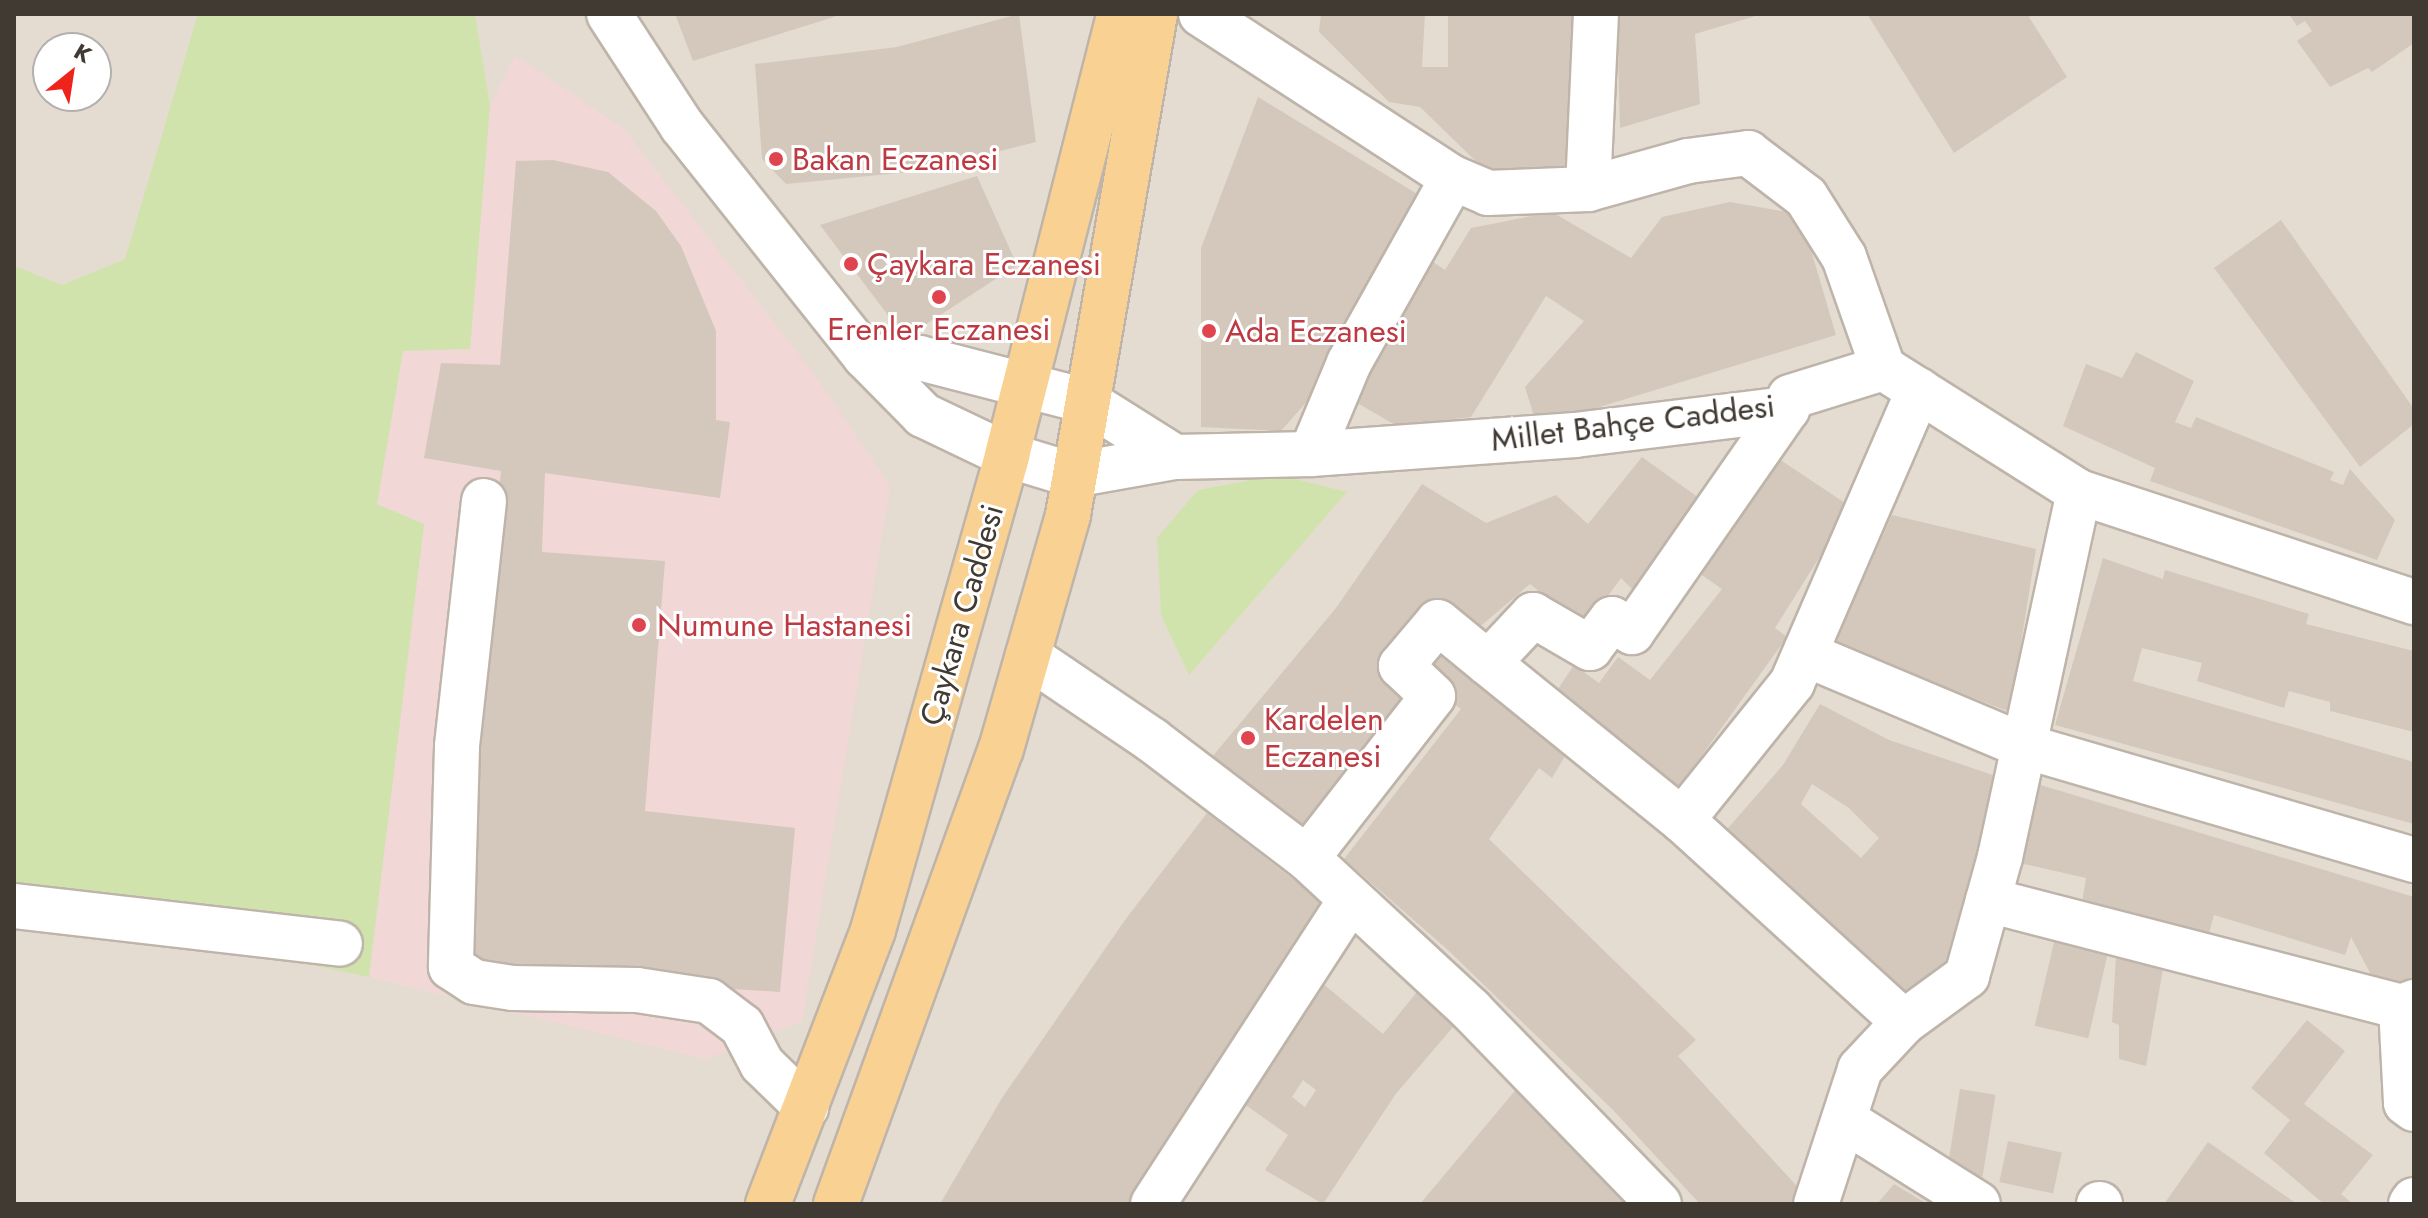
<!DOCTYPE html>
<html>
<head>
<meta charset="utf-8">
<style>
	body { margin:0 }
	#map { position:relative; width:2428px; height:1218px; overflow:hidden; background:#f0ebe3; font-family:Jost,sans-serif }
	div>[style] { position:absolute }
	.residential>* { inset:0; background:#e4dcd1 }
	.medical>* { inset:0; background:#f1d7d6 }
	.green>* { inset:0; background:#d1e3ad }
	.building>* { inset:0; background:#d4c8bc; transform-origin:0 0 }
	.roads { filter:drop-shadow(2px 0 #beb4a9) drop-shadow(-2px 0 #beb4a9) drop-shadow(0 2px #beb4a9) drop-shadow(0 -2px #beb4a9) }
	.minor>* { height:44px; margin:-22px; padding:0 22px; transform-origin:22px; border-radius:22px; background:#fff }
	.major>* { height:44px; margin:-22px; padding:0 22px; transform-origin:22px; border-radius:22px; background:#f9d193 }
	.dots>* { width:22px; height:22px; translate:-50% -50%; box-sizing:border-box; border:4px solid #fff; border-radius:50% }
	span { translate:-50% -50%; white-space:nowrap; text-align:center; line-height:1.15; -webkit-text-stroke:6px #fff; paint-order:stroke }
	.health-label { font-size:32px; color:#be3a42 }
	.left { translate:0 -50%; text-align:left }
	.street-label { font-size:32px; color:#413a33 }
	.frame { position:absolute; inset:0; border:16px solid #413a33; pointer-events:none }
	.north { position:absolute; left:32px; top:32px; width:80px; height:80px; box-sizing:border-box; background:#fff; border:2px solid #b3b0ad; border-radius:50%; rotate:30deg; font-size:22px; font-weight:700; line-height:32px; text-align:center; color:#413a33 }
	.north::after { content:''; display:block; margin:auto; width:28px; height:36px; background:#ee241b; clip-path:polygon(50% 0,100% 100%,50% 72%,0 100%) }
</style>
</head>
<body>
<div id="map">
	<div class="residential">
		<i style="clip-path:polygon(evenodd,14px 14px,2414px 14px,2414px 1204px,14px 1204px,14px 14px,48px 48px,96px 48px,96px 96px,48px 96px,48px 48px)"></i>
	</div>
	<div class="medical">
		<i style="clip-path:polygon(515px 55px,624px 129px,817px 378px,890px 486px,802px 1021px,706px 1059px,369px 977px,424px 525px,377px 505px,403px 351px,470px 348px,490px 106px)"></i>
	</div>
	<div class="green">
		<i style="clip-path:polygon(198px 14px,475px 14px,490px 106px,470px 349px,403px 351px,377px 504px,424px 524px,369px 977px,14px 904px,14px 266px,62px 285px,125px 259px)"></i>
		<i style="clip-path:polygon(1279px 475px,1347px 492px,1189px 675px,1161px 615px,1157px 538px,1198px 490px)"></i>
	</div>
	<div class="building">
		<i style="clip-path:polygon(675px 14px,839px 14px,840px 15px,693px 61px)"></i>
		<i style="clip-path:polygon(1019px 14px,1036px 142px,920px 171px,786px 184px,762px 159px,755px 64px,897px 47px)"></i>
		<i style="clip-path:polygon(1321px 14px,1425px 14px,1422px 67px,1448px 67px,1448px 14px,1580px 14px,1576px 172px,1488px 173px,1420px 107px,1389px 102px,1319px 32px)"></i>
		<i style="clip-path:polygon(1617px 14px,1759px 14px,1759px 15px,1695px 34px,1700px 104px,1620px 128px)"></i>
		<i style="clip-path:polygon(1867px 14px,2035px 14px,2029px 17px,2067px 77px,1954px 153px)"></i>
		<i style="clip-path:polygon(2289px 14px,2414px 14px,2414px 43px,2372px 72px,2368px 68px,2330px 87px,2297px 41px,2312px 31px,2305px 21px,2297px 26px)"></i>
		<i style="clip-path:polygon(1258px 97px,1419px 195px,1317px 390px,1281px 431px,1201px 427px,1201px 248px)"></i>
		<i style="clip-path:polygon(553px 160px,608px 172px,656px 211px,681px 246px,716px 331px,716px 420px,730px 422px,720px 498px,545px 473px,542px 552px,665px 561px,645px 811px,795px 828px,780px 992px,471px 972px,477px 732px,501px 471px,424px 458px,441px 363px,500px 365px,516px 161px)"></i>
		<i style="clip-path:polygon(977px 176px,1017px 265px,905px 338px,820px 225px)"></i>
		<i style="clip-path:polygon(1730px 202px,1787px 212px,1809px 243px,1836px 335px,1537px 426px,1525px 387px,1584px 321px,1546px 296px,1471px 417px,1397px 426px,1347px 397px,1430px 260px,1445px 270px,1471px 228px,1552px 212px,1631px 258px,1662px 217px)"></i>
		<i style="clip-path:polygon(2281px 220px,2414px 409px,2414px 424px,2360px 467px,2214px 268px)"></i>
		<i style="clip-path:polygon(2136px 352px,2194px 381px,2175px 422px,2191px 428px,2196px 417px,2334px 472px,2330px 480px,2343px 485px,2350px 469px,2395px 520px,2377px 560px,2150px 481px,2155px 468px,2063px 426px,2086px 364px,2122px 378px)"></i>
		<i style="clip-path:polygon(1773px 455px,1851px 507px,1775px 628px,1787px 637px,1674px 794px,1552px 698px,1574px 665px,1599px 683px,1618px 657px,1650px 680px,1722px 589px,1696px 571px)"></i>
		<i style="clip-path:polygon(1642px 457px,1699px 498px,1636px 593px,1621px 578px,1584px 629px,1530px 584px,1470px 635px,1436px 608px,1418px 693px,1307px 834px,1212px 757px,1336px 608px,1422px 484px,1486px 523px,1556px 495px,1588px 524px)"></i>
		<i style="clip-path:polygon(1892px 515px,2036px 549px,2010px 712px,1834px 645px)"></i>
		<i style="clip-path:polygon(2103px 558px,2163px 579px,2165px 570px,2309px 614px,2306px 624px,2414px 651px,2414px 732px,2330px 711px,2330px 702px,2289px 691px,2284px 708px,2197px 681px,2202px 663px,2142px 648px,2133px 681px,2414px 762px,2414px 824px,2055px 725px)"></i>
		<i style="clip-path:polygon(1438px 641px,1573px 743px,1552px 778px,1539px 768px,1489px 839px,1696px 1040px,1678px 1056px,1805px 1195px,1796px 1204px,1700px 1204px,1614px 1111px,1449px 951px,1344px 859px,1461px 709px,1438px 692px,1422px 664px)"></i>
		<i style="clip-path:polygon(evenodd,1820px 704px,1889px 740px,1999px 777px,1953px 956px,1905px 998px,1722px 835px,1783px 765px,1820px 704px,1812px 784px,1849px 808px,1879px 838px,1861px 858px,1801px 804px,1812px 784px)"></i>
		<i style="clip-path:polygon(2034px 783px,2414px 897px,2414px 988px,2377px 986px,2351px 937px,2345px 955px,2214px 915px,2209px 933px,2082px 902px,2086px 878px,2015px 862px)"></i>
		<i style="clip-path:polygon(1207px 813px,1332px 909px,1140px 1204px,940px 1204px,1002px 1098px,1125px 920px)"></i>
		<i style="left:2054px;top:942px;width:55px;height:86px;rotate:13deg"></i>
		<i style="clip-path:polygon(2116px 957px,2163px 969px,2146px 1066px,2119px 1059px,2119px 1025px,2112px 1022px)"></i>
		<i style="clip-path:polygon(evenodd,1314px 976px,1383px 1034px,1420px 988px,1459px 1020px,1395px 1095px,1323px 1204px,1265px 1170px,1288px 1135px,1233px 1096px,1314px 976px,1303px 1080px,1316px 1090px,1305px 1107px,1292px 1097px,1303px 1080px)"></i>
		<i style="clip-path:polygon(2307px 1020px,2345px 1051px,2304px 1104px,2373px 1155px,2341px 1194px,2353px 1204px,2324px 1204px,2264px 1153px,2290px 1120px,2251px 1088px)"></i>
		<i style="clip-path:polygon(1519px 1086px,1626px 1204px,1420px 1204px)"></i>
		<i style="left:1960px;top:1089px;width:36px;height:83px;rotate:9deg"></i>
		<i style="left:2008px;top:1141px;width:55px;height:42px;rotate:12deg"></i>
		<i style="clip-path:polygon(2208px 1142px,2297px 1204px,2164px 1204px)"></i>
		<i style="clip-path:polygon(1894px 1184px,1927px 1204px,1877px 1204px)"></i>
	</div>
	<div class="roads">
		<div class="minor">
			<i style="left:609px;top:14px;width:134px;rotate:56.9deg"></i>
			<i style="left:682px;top:126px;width:294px;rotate:51.5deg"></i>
			<i style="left:865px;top:356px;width:83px;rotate:45.5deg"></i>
			<i style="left:923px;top:415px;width:93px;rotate:25.5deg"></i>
			<i style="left:1007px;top:455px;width:69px;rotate:16.9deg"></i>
			<i style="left:1073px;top:475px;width:104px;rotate:-10deg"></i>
			<i style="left:1175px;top:457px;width:105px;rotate:-147.8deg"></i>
			<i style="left:1086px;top:401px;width:171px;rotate:-165.5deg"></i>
			<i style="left:920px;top:358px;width:55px;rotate:-177.9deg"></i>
			<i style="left:1201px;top:14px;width:301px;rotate:33.1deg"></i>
			<i style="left:1453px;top:178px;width:38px;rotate:23deg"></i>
			<i style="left:1488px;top:193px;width:100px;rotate:-2.3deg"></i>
			<i style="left:1588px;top:189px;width:104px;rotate:-15.6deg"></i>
			<i style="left:1688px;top:161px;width:61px;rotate:-7.6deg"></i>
			<i style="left:1748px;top:153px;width:73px;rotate:37.2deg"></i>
			<i style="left:1806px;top:197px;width:71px;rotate:57.7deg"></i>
			<i style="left:1844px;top:257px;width:118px;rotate:70.6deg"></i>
			<i style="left:1588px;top:189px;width:175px;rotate:-87.4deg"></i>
			<i style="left:1311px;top:454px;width:99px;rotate:-67.3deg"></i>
			<i style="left:1349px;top:363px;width:212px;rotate:-60.7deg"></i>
			<i style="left:1175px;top:457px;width:136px;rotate:-1.3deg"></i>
			<i style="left:1311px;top:454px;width:265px;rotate:-4.1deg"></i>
			<i style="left:1575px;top:435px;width:214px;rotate:-7deg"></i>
			<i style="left:1787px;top:409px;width:12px;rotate:-76deg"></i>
			<i style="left:1790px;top:397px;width:97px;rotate:-17.3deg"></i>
			<i style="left:1883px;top:368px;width:232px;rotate:32.3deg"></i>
			<i style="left:2079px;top:492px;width:353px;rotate:18.2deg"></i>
			<i style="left:484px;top:501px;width:247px;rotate:96.3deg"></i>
			<i style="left:457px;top:747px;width:220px;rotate:91.6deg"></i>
			<i style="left:451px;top:967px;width:27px;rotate:33deg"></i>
			<i style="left:474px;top:982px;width:39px;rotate:9deg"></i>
			<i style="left:513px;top:988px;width:124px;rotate:0.9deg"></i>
			<i style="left:637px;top:990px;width:73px;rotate:8.7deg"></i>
			<i style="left:709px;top:1001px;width:41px;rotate:37.1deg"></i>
			<i style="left:742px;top:1026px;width:43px;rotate:62.2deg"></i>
			<i style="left:762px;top:1064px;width:62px;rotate:44.3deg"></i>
			<i style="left:1805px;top:654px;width:238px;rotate:22.8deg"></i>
			<i style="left:2024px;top:746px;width:406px;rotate:16.3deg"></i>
			<i style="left:1028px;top:656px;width:150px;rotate:34.1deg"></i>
			<i style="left:1152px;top:740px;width:195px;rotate:37.3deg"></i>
			<i style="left:1307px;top:858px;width:224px;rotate:42.8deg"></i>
			<i style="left:1471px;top:1010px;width:270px;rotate:45.9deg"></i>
			<i style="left:1488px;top:663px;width:250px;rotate:39deg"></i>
			<i style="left:1682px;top:820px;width:300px;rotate:42.3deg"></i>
			<i style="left:1682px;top:820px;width:176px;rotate:-51.2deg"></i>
			<i style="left:1792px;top:683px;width:319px;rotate:-66.6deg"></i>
			<i style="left:1307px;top:858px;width:205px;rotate:-52.1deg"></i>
			<i style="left:1433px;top:696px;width:44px;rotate:-136.8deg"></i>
			<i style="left:1401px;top:666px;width:57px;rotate:-49.9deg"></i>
			<i style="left:1438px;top:622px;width:65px;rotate:39.4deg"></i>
			<i style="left:1488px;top:663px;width:66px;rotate:-46.8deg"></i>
			<i style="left:1533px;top:615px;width:66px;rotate:30.1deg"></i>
			<i style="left:1590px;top:648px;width:36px;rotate:-53deg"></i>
			<i style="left:1612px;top:619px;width:24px;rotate:33deg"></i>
			<i style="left:1632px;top:632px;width:272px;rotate:-55.2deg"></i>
			<i style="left:1988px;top:900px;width:427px;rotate:14.5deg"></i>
			<i style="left:2401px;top:1007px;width:14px;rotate:-21deg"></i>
			<i style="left:14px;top:906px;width:328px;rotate:6.6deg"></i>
			<i style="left:2401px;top:1007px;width:96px;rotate:87deg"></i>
			<i style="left:2406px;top:1103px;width:10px;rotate:37deg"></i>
			<i style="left:1844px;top:1120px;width:158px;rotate:32.1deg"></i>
			<i style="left:1153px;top:1204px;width:360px;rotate:-57deg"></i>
			<i style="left:1816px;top:1204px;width:142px;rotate:-71.9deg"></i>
			<i style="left:1860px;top:1069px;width:64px;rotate:-46.9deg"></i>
			<i style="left:1904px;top:1022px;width:78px;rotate:-36.1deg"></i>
			<i style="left:1967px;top:976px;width:123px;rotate:-74.5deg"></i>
			<i style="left:2000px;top:857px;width:373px;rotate:-77.8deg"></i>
			<i style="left:2099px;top:1204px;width:1px"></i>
			<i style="left:2411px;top:1204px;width:5px;rotate:-53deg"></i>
		</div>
		<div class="major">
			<i style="left:768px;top:1204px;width:293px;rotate:-69deg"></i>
			<i style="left:873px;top:930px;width:494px;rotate:-74.2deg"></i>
			<i style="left:1007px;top:455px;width:455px;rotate:-75.7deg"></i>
			<i style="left:836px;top:1204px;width:484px;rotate:-70.1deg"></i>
			<i style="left:1001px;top:749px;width:243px;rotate:-74deg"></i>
			<i style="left:1068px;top:515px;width:508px;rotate:-80.15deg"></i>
		</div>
	</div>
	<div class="dots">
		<i style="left:776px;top:159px;background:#e0444e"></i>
		<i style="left:851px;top:264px;background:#e0444e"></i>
		<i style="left:939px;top:297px;background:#e0444e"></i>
		<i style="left:1209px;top:331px;background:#e0444e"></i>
		<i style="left:639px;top:625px;background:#e0444e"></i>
		<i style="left:1248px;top:738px;background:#e0444e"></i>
	</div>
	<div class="health-label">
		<span class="left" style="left:792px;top:159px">Bakan Eczanesi</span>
		<span class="left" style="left:867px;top:264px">Çaykara Eczanesi</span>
		<span style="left:939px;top:329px">Erenler Eczanesi</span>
		<span class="left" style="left:1225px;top:331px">Ada Eczanesi</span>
		<span class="left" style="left:657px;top:625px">Numune Hastanesi</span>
		<span class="left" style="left:1264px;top:738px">Kardelen<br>Eczanesi</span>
	</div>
	<div class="street-label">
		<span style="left:1633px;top:423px;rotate:-7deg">Millet Bahçe Caddesi</span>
		<span style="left:962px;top:615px;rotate:-74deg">Çaykara Caddesi</span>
	</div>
	<div class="frame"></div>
	<div class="north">K</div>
</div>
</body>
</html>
